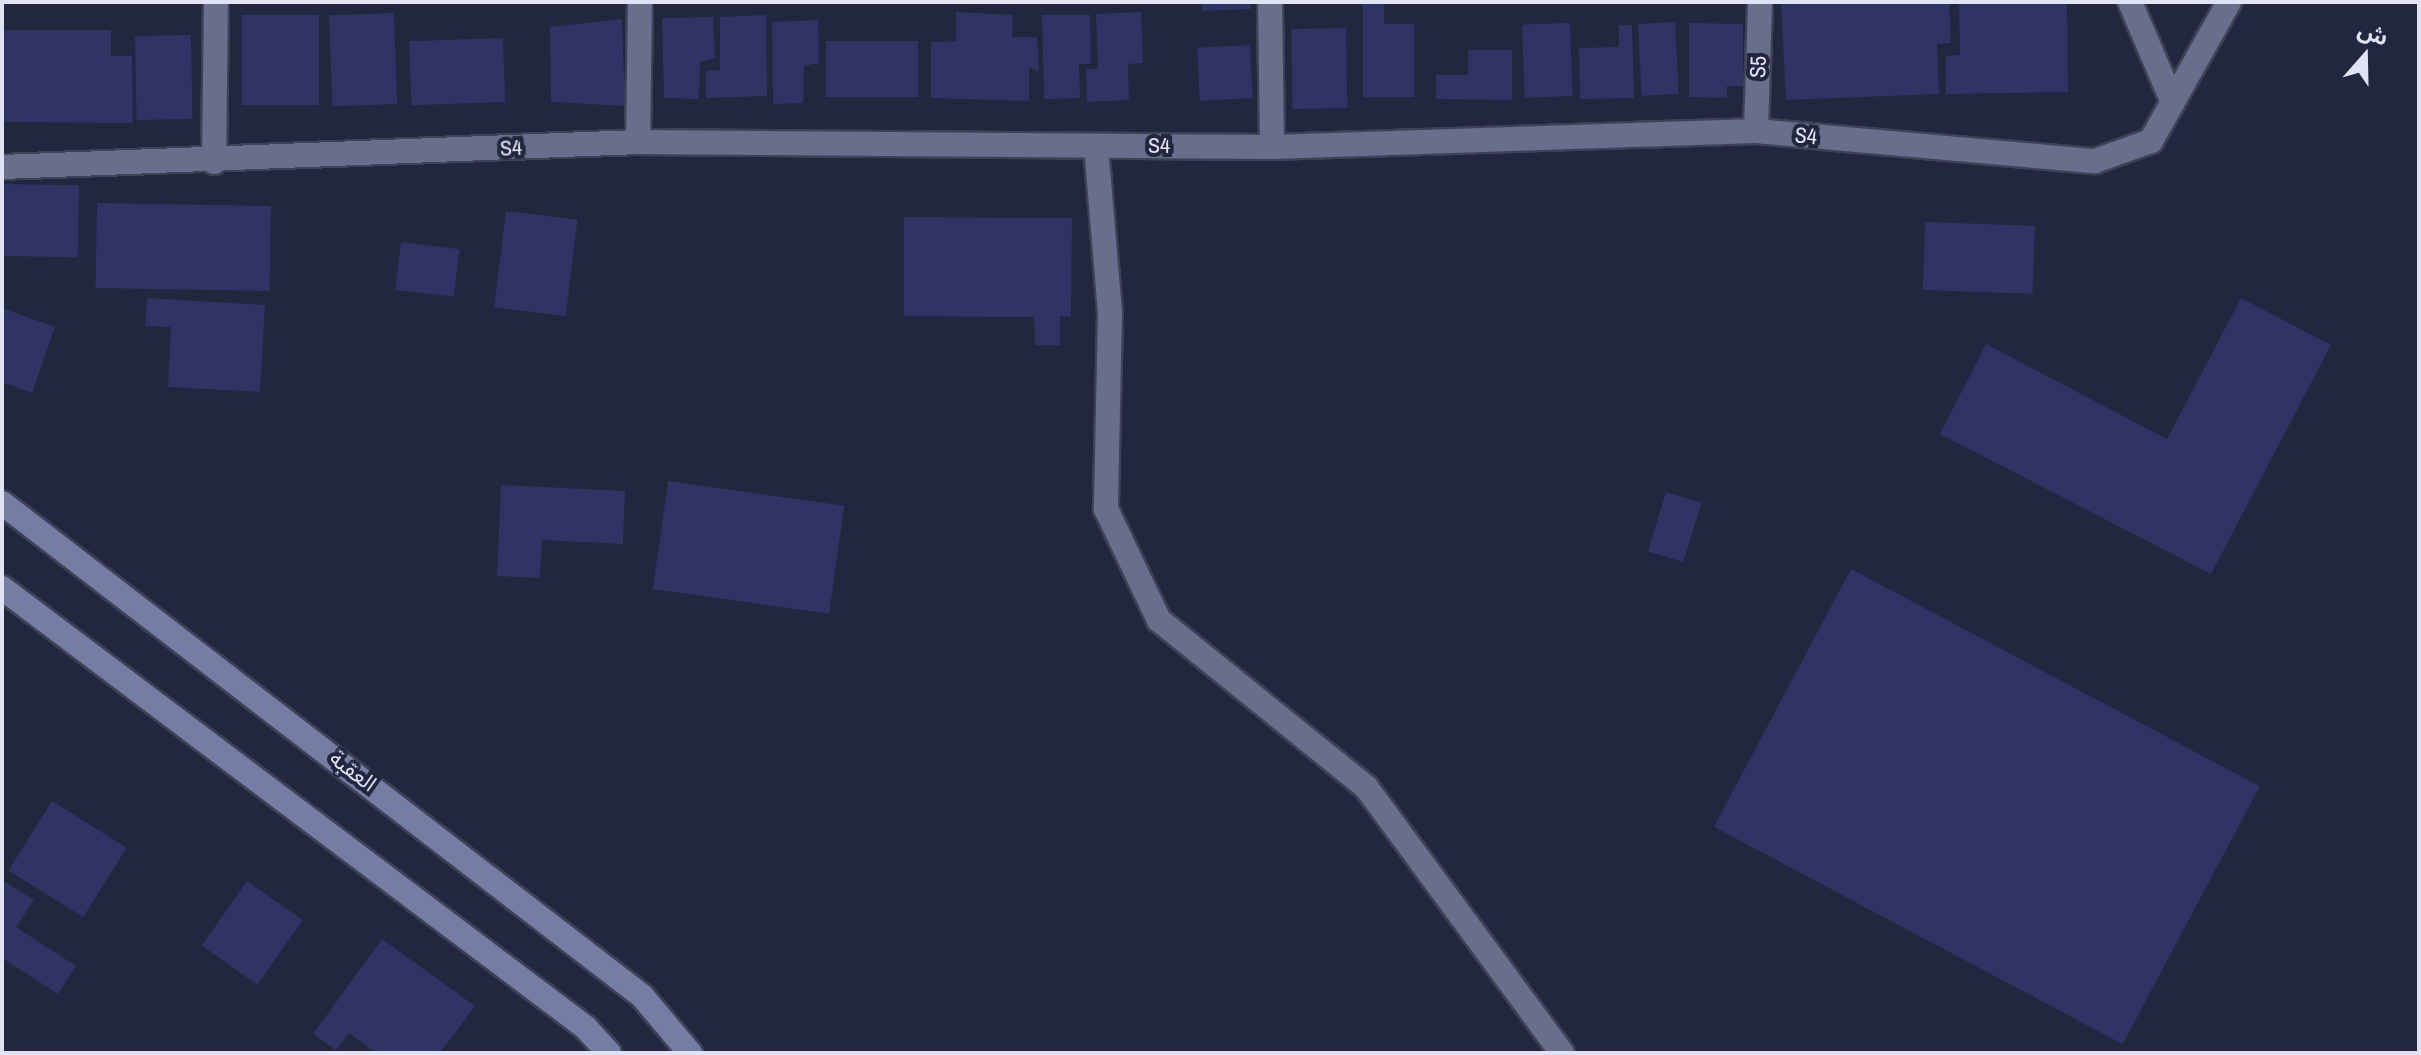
<!DOCTYPE html>
<html>
<head>
<meta charset="utf-8">
<style>
	body { margin:0 }
	#map { position:relative; width:2421px; height:1055px; overflow:hidden; background:#22263e; font-family:"Archivo Narrow","Noto Sans Arabic",sans-serif }
	div>[style] { position:absolute }
	.building>* { inset:0; background:#2f3464; transform-origin:0 0 }
	.roads { filter:drop-shadow(2px 0 #3f4157) drop-shadow(-2px 0 #3f4157) drop-shadow(0 2px #3f4157) drop-shadow(0 -2px #3f4157) }
	.street>* { height:24px; margin:-12px; padding:0 12px; transform-origin:12px; border-radius:12px; background:#686e8b }
	.secondary>* { height:24px; margin:-12px; padding:0 12px; transform-origin:12px; border-radius:12px; background:#767da5 }
	span { translate:-50% -50%; white-space:nowrap; text-align:center; line-height:1.15; -webkit-text-stroke:8px #22263e; paint-order:stroke }
	.street-label { font-size:22px; color:#e0e3f4 }
	.frame { position:absolute; inset:0; border:4px solid #e0e3f4; pointer-events:none }
	.north { position:absolute; left:2325px; top:16px; width:80px; height:80px; -webkit-text-stroke:6px #22263e; paint-order:stroke; rotate:20deg; font-size:22px; font-weight:700; line-height:32px; text-align:center; color:#e0e3f4 }
	.north::after { content:''; display:block; margin:auto; width:28px; height:36px; background:#e0e3f4; clip-path:polygon(50% 0,100% 100%,50% 72%,0 100%) }
</style>
</head>
<body>
<div id="map">
	<div class="building">
		<i style="clip-path:polygon(1202px 2px,1250px 2px,1251px 9px,1202px 11px)"></i>
		<i style="clip-path:polygon(1363px 2px,1384px 2px,1384px 24px,1414px 24px,1414px 97px,1363px 97px)"></i>
		<i style="clip-path:polygon(1781px 2px,1949px 2px,1951px 43px,1937px 44px,1939px 94px,1786px 100px)"></i>
		<i style="clip-path:polygon(1959px 2px,2067px 2px,2068px 92px,1946px 94px,1946px 56px,1960px 55px)"></i>
		<i style="clip-path:polygon(956px 12px,1013px 15px,1012px 37px,1037px 37px,1039px 71px,1029px 68px,1029px 101px,931px 98px,931px 42px,956px 41px)"></i>
		<i style="clip-path:polygon(1141px 12px,1143px 63px,1128px 64px,1129px 100px,1087px 102px,1086px 69px,1098px 69px,1096px 14px)"></i>
		<i style="left:394px;top:13px;width:91px;height:65px;rotate:88deg"></i>
		<i style="left:319px;top:15px;width:90px;height:77px;rotate:90deg"></i>
		<i style="clip-path:polygon(766px 15px,767px 96px,706px 98px,706px 71px,720px 70px,720px 17px)"></i>
		<i style="clip-path:polygon(1042px 15px,1090px 15px,1091px 64px,1079px 64px,1080px 98px,1044px 99px)"></i>
		<i style="clip-path:polygon(713px 17px,715px 58px,700px 62px,699px 99px,664px 98px,662px 18px)"></i>
		<i style="clip-path:polygon(622px 19px,625px 106px,551px 102px,550px 27px)"></i>
		<i style="clip-path:polygon(818px 20px,819px 63px,804px 66px,803px 103px,773px 104px,772px 22px)"></i>
		<i style="left:1675px;top:22px;width:72px;height:37px;rotate:87deg"></i>
		<i style="left:1570px;top:23px;width:73px;height:48px;rotate:88deg"></i>
		<i style="clip-path:polygon(1689px 23px,1743px 24px,1743px 86px,1727px 86px,1727px 98px,1689px 97px)"></i>
		<i style="clip-path:polygon(1619px 25px,1632px 25px,1634px 98px,1580px 99px,1579px 48px,1619px 47px)"></i>
		<i style="left:1346px;top:28px;width:80px;height:55px;rotate:89deg"></i>
		<i style="clip-path:polygon(2px 30px,111px 30px,111px 56px,132px 56px,133px 123px,2px 122px)"></i>
		<i style="left:191px;top:35px;width:84px;height:56px;rotate:89deg"></i>
		<i style="left:503px;top:38px;width:64px;height:94px;rotate:88deg"></i>
		<i style="left:918px;top:41px;width:56px;height:92px;rotate:90deg"></i>
		<i style="left:1250px;top:45px;width:53px;height:53px;rotate:87deg"></i>
		<i style="clip-path:polygon(1468px 50px,1512px 50px,1512px 100px,1436px 99px,1436px 75px,1468px 75px)"></i>
		<i style="left:2px;top:184px;width:77px;height:72px;rotate:1deg"></i>
		<i style="left:97px;top:203px;width:174px;height:85px;rotate:1deg"></i>
		<i style="left:506px;top:211px;width:72px;height:97px;rotate:7deg"></i>
		<i style="clip-path:polygon(904px 217px,1072px 218px,1071px 317px,1060px 316px,1060px 345px,1035px 345px,1034px 317px,904px 316px)"></i>
		<i style="left:1925px;top:222px;width:110px;height:68px;rotate:2deg"></i>
		<i style="left:401px;top:242px;width:59px;height:48px;rotate:7deg"></i>
		<i style="clip-path:polygon(147px 298px,265px 305px,260px 392px,168px 387px,171px 327px,145px 326px)"></i>
		<i style="clip-path:polygon(2241px 298px,2331px 345px,2211px 574px,1940px 434px,1986px 344px,2167px 439px)"></i>
		<i style="clip-path:polygon(2px 308px,55px 327px,32px 393px,2px 382px)"></i>
		<i style="left:668px;top:481px;width:178px;height:109px;rotate:8deg"></i>
		<i style="clip-path:polygon(501px 485px,625px 491px,623px 544px,542px 540px,540px 578px,497px 576px)"></i>
		<i style="left:1666px;top:492px;width:37px;height:62px;rotate:17deg"></i>
		<i style="left:1851px;top:569px;width:463px;height:292px;rotate:28deg"></i>
		<i style="left:52px;top:801px;width:88px;height:82px;rotate:32deg"></i>
		<i style="clip-path:polygon(2px 880px,34px 900px,16px 927px,76px 966px,58px 994px,2px 958px)"></i>
		<i style="left:247px;top:881px;width:68px;height:79px;rotate:35deg"></i>
		<i style="clip-path:polygon(382px 939px,475px 1006px,440px 1053px,376px 1053px,349px 1033px,336px 1050px,313px 1034px)"></i>
	</div>
	<div class="roads">
		<div class="street">
			<i style="left:1270px;top:2px;width:145px;rotate:89.2deg"></i>
			<i style="left:2130px;top:2px;width:102px;rotate:66.9deg"></i>
			<i style="left:1756px;top:131px;width:129px;rotate:-88.2deg"></i>
			<i style="left:638px;top:142px;width:140px;rotate:-89.2deg"></i>
			<i style="left:1096px;top:146px;width:167px;rotate:85.2deg"></i>
			<i style="left:1110px;top:312px;width:197px;rotate:91.2deg"></i>
			<i style="left:1106px;top:509px;width:123px;rotate:64.5deg"></i>
			<i style="left:1159px;top:620px;width:266px;rotate:38.9deg"></i>
			<i style="left:1366px;top:787px;width:330px;rotate:53.6deg"></i>
			<i style="left:214px;top:162px;width:160px;rotate:-89.3deg"></i>
			<i style="left:2px;top:167px;width:636px;rotate:-2.25deg"></i>
			<i style="left:638px;top:142px;width:634px;rotate:0.45deg"></i>
			<i style="left:1272px;top:147px;width:484px;rotate:-1.9deg"></i>
			<i style="left:1756px;top:131px;width:340px;rotate:5.1deg"></i>
			<i style="left:2095px;top:161px;width:59px;rotate:-19.7deg"></i>
			<i style="left:2151px;top:141px;width:159px;rotate:-60.7deg"></i>
		</div>
		<div class="secondary">
			<i style="left:2px;top:503px;width:808px;rotate:37.61deg"></i>
			<i style="left:642px;top:996px;width:75px;rotate:49.9deg"></i>
			<i style="left:2px;top:588px;width:730px;rotate:36.98deg"></i>
			<i style="left:585px;top:1027px;width:35px;rotate:47deg"></i>
		</div>
	</div>
	<div class="street-label">
		<span style="left:1758px;top:67px;rotate:-88deg">S5</span>
		<span style="left:1806px;top:136px;rotate:5deg">S4</span>
		<span style="left:1159px;top:146px">S4</span>
		<span style="left:511px;top:148px;rotate:-3deg">S4</span>
		<span style="left:353px;top:771px;rotate:37deg">العقبة</span>
	</div>
	<div class="frame"></div>
	<div class="north">ش</div>
</div>
</body>
</html>
